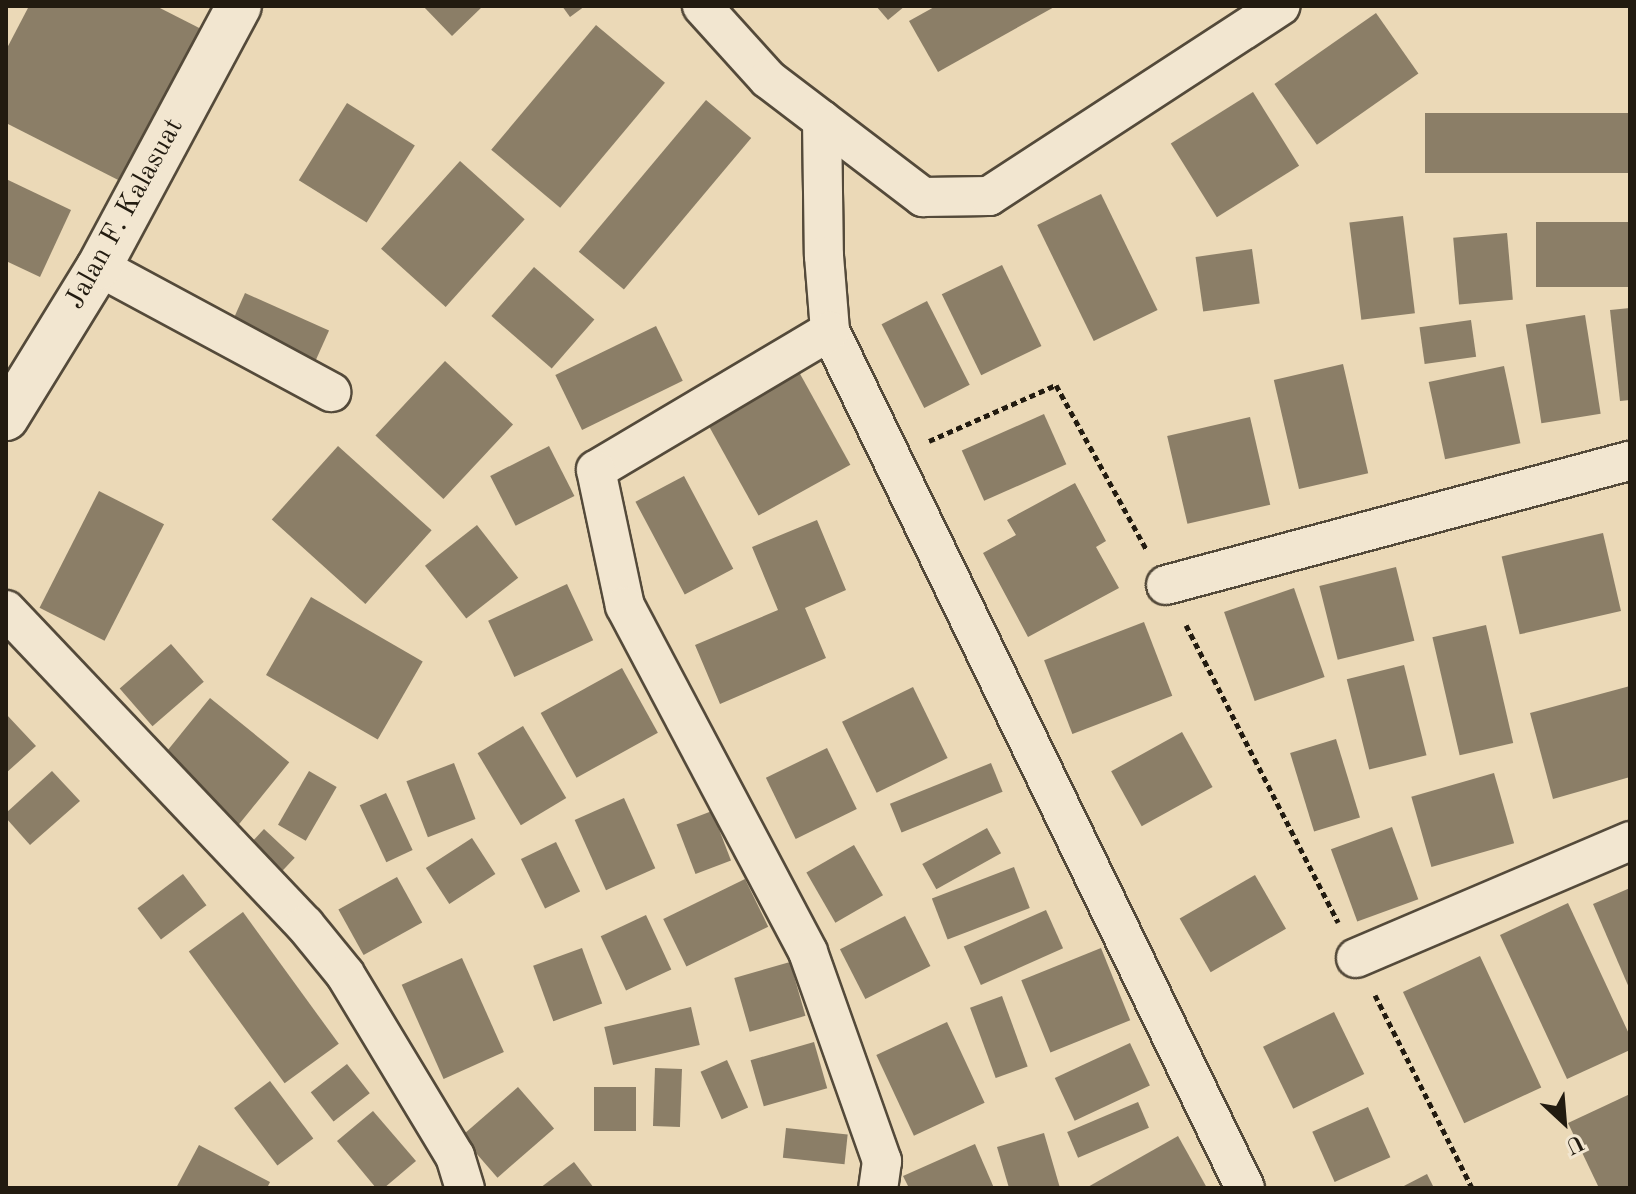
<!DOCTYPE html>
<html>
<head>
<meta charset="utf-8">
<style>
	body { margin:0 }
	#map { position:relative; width:1636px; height:1194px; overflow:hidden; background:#ebd9b7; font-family:"Old Standard TT",serif }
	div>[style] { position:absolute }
	.building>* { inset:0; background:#8b7e67; transform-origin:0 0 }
	.path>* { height:5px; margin-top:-2.5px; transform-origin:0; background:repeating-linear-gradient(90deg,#221b10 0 6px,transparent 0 10px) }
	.roads { filter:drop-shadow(2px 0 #544a3a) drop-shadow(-2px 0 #544a3a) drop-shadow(0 2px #544a3a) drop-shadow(0 -2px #544a3a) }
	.minor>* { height:38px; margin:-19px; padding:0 19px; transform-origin:19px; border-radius:19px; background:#f2e6d0 }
	.tertiary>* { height:44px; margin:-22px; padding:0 22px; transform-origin:22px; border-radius:22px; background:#f2e6d0 }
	span { translate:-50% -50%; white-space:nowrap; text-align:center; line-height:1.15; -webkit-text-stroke:8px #f2e6d0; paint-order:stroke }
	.street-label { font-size:28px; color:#221b10 }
	.frame { position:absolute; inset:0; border:8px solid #221b10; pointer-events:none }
	.north { position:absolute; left:1524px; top:1082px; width:80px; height:80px; -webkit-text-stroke:6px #f2e6d0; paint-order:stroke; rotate:154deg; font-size:22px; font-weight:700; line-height:32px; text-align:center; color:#221b10 }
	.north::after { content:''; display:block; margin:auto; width:28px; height:36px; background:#221b10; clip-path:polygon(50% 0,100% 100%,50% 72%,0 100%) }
</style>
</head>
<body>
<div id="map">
	<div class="building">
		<i style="clip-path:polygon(29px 6px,156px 6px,213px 35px,134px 188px,6px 123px,6px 50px)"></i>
		<i style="clip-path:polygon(423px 6px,483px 6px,452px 36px)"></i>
		<i style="clip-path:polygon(562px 6px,585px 6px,570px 17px)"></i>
		<i style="clip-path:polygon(876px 6px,905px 6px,888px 20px)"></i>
		<i style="clip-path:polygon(936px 6px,1056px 6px,938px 72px,909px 21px)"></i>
		<i style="left:1376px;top:13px;width:74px;height:124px;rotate:55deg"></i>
		<i style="left:596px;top:25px;width:90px;height:163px;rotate:40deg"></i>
		<i style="left:1253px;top:92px;width:87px;height:97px;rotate:58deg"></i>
		<i style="left:706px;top:100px;width:59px;height:198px;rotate:40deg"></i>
		<i style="left:347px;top:103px;width:80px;height:91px;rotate:32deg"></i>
		<i style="left:1630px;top:113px;width:60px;height:205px;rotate:90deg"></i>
		<i style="left:460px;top:161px;width:87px;height:118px;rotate:42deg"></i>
		<i style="clip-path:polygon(6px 179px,71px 210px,40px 277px,6px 261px)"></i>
		<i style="left:1101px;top:194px;width:129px;height:71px;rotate:64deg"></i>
		<i style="left:1403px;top:216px;width:98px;height:54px;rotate:83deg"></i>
		<i style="left:1630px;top:222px;width:65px;height:94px;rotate:90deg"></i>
		<i style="left:1507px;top:233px;width:67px;height:54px;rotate:85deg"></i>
		<i style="left:1252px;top:249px;width:55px;height:57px;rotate:82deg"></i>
		<i style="left:1002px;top:265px;width:90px;height:67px;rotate:64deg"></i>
		<i style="left:534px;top:267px;width:80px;height:65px;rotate:41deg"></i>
		<i style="left:245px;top:293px;width:92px;height:39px;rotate:24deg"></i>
		<i style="left:927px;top:301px;width:94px;height:51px;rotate:63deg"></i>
		<i style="clip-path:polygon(1630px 308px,1630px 400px,1620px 401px,1610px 310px)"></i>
		<i style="left:1585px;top:315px;width:100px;height:60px;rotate:81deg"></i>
		<i style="left:1471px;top:320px;width:37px;height:52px;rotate:82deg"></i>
		<i style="left:656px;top:326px;width:61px;height:112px;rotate:64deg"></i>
		<i style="left:445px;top:361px;width:93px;height:102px;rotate:43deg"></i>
		<i style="left:1343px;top:364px;width:112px;height:71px;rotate:77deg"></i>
		<i style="left:1504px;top:366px;width:79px;height:77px;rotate:78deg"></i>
		<i style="left:799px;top:372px;width:106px;height:105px;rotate:61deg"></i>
		<i style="left:1044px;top:414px;width:55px;height:90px;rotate:66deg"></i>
		<i style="left:1250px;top:417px;width:90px;height:85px;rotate:77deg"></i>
		<i style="left:338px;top:446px;width:126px;height:99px;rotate:42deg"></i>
		<i style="left:549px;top:446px;width:56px;height:66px;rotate:63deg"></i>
		<i style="left:684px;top:476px;width:105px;height:55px;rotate:62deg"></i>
		<i style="clip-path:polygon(1075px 483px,1106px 541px,1096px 547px,1119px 588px,1028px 637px,983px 553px,1016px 535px,1007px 520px)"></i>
		<i style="left:99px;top:491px;width:73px;height:131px;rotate:27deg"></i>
		<i style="clip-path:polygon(817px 520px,846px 590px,805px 608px,826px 658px,720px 704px,695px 645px,778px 610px,752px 547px)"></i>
		<i style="left:477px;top:525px;width:67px;height:66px;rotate:52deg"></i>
		<i style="left:1603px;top:533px;width:80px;height:104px;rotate:77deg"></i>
		<i style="left:1396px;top:567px;width:76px;height:79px;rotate:76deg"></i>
		<i style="left:567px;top:584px;width:62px;height:87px;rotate:65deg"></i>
		<i style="left:1294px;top:588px;width:94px;height:74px;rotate:71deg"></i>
		<i style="left:311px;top:597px;width:129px;height:90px;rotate:30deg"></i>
		<i style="left:1144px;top:622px;width:79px;height:107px;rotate:69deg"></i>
		<i style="left:1486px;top:625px;width:121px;height:55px;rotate:77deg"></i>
		<i style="left:171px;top:644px;width:50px;height:68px;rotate:49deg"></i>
		<i style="left:1404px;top:665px;width:93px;height:59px;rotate:76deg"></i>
		<i style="left:622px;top:668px;width:74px;height:93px;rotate:61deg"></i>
		<i style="clip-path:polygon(1630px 686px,1630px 777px,1553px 799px,1530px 713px)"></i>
		<i style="left:913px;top:687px;width:79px;height:79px;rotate:64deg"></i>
		<i style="left:210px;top:698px;width:102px;height:85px;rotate:39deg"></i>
		<i style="clip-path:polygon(6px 714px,36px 746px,6px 773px)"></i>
		<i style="left:523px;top:726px;width:84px;height:53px;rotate:59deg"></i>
		<i style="left:1182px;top:732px;width:63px;height:81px;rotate:61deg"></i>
		<i style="left:1336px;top:739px;width:82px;height:48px;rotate:73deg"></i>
		<i style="left:827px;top:748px;width:68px;height:68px;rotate:64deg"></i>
		<i style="left:454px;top:763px;width:60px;height:51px;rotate:69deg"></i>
		<i style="left:991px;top:763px;width:31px;height:109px;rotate:68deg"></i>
		<i style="clip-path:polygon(52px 771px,80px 801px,30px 845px,6px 818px,6px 813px)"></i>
		<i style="left:309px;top:771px;width:32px;height:62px;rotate:30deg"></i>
		<i style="left:1494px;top:773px;width:73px;height:86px;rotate:74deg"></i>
		<i style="left:386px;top:793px;width:63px;height:29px;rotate:65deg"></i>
		<i style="left:624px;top:798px;width:77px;height:54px;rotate:66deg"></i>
		<i style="left:712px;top:811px;width:53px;height:38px;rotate:69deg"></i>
		<i style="left:1392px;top:827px;width:77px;height:65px;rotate:70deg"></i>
		<i style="left:987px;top:828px;width:29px;height:74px;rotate:61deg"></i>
		<i style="left:264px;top:829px;width:42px;height:28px;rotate:43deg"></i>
		<i style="left:472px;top:838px;width:43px;height:55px;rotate:57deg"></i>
		<i style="left:556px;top:842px;width:55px;height:39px;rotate:64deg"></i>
		<i style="left:854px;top:845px;width:58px;height:55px;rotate:60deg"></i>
		<i style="left:1014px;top:867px;width:44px;height:88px;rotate:69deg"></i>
		<i style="left:183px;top:874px;width:39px;height:57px;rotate:53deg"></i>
		<i style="left:1255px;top:875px;width:62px;height:87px;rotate:60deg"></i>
		<i style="left:397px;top:877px;width:52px;height:67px;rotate:61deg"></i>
		<i style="left:745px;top:879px;width:53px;height:91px;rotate:64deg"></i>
		<i style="clip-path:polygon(1630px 888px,1630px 990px,1593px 904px)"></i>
		<i style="clip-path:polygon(1568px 903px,1630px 1036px,1630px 1050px,1567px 1079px,1500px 935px)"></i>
		<i style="left:1046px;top:910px;width:42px;height:90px;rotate:66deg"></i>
		<i style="left:243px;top:912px;width:163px;height:67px;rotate:54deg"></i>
		<i style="left:646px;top:915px;width:60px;height:50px;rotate:65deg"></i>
		<i style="left:905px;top:916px;width:56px;height:73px;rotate:63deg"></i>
		<i style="left:582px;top:948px;width:59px;height:52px;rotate:70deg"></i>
		<i style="left:1101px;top:948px;width:78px;height:86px;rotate:68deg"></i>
		<i style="left:1480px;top:956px;width:145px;height:85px;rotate:65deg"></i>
		<i style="left:462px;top:958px;width:103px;height:66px;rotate:66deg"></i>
		<i style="left:790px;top:962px;width:56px;height:58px;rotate:74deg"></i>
		<i style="left:1002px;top:996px;width:75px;height:34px;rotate:70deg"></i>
		<i style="left:691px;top:1007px;width:39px;height:89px;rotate:77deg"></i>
		<i style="left:1334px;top:1012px;width:69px;height:79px;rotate:64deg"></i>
		<i style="left:947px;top:1022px;width:89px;height:78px;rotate:65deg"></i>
		<i style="left:814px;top:1042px;width:48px;height:66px;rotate:74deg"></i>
		<i style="left:1130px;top:1043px;width:47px;height:83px;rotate:65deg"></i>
		<i style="left:727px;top:1060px;width:52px;height:29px;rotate:66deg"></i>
		<i style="left:347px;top:1064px;width:37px;height:46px;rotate:52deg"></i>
		<i style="left:655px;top:1068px;width:27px;height:58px;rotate:2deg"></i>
		<i style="left:270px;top:1081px;width:72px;height:45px;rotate:53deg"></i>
		<i style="left:518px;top:1087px;width:55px;height:75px;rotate:49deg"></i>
		<i style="left:594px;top:1087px;width:42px;height:44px"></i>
		<i style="clip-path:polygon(1630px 1094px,1630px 1188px,1599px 1188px,1568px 1123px)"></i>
		<i style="left:1138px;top:1102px;width:28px;height:77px;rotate:67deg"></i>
		<i style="left:1368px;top:1107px;width:55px;height:61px;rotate:66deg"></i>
		<i style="clip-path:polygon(373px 1111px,416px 1161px,384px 1188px,376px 1188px,337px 1141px)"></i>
		<i style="left:786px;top:1128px;width:62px;height:30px;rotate:6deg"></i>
		<i style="clip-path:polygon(1044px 1133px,1060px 1188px,1009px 1188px,997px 1147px)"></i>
		<i style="clip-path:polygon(1178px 1136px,1207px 1188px,1086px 1188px)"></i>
		<i style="clip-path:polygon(975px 1144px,994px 1188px,909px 1188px,903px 1176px)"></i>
		<i style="clip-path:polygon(199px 1145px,270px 1182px,267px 1188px,176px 1188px)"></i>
		<i style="clip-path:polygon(574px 1162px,594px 1188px,540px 1188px)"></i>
		<i style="clip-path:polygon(1427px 1174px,1434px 1188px,1400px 1188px)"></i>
	</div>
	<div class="path">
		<i style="left:929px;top:441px;width:139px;rotate:-23.8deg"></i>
		<i style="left:1056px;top:385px;width:187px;rotate:61.2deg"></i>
		<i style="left:1186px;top:625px;width:334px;rotate:62.9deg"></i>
		<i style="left:1375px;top:995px;width:216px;rotate:63.3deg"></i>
	</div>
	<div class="roads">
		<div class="minor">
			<i style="left:702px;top:6px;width:98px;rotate:47.9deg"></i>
			<i style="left:768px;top:79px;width:195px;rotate:37.3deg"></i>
			<i style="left:923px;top:197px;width:66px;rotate:-0.9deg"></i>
			<i style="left:989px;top:196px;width:348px;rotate:-33.1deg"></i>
			<i style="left:822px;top:120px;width:136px;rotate:89.2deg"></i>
			<i style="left:824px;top:256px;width:75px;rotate:85.4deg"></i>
			<i style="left:830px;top:331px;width:952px;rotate:64.16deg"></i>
			<i style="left:99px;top:267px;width:264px;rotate:28.3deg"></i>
			<i style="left:830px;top:331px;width:272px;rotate:149.3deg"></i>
			<i style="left:596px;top:470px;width:139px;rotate:78deg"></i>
			<i style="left:625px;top:606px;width:391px;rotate:62.1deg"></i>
			<i style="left:808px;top:952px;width:222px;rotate:70.5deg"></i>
			<i style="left:882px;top:1161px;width:27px;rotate:98deg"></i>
			<i style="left:1166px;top:585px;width:480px;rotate:-15deg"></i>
			<i style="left:6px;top:610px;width:434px;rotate:46.5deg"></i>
			<i style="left:305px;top:925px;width:63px;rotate:50.8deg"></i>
			<i style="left:345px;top:974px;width:213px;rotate:58.9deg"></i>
			<i style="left:455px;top:1156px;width:34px;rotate:73deg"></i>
			<i style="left:1356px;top:958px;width:298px;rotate:-23.1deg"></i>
		</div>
		<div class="tertiary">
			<i style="left:6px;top:418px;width:177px;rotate:-58.4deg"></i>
			<i style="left:99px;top:267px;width:296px;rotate:-61.8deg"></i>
		</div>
	</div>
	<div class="street-label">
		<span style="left:125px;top:214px;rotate:-61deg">Jalan F. Kalasuat</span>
	</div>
	<div class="frame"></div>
	<div class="north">U</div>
</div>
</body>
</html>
